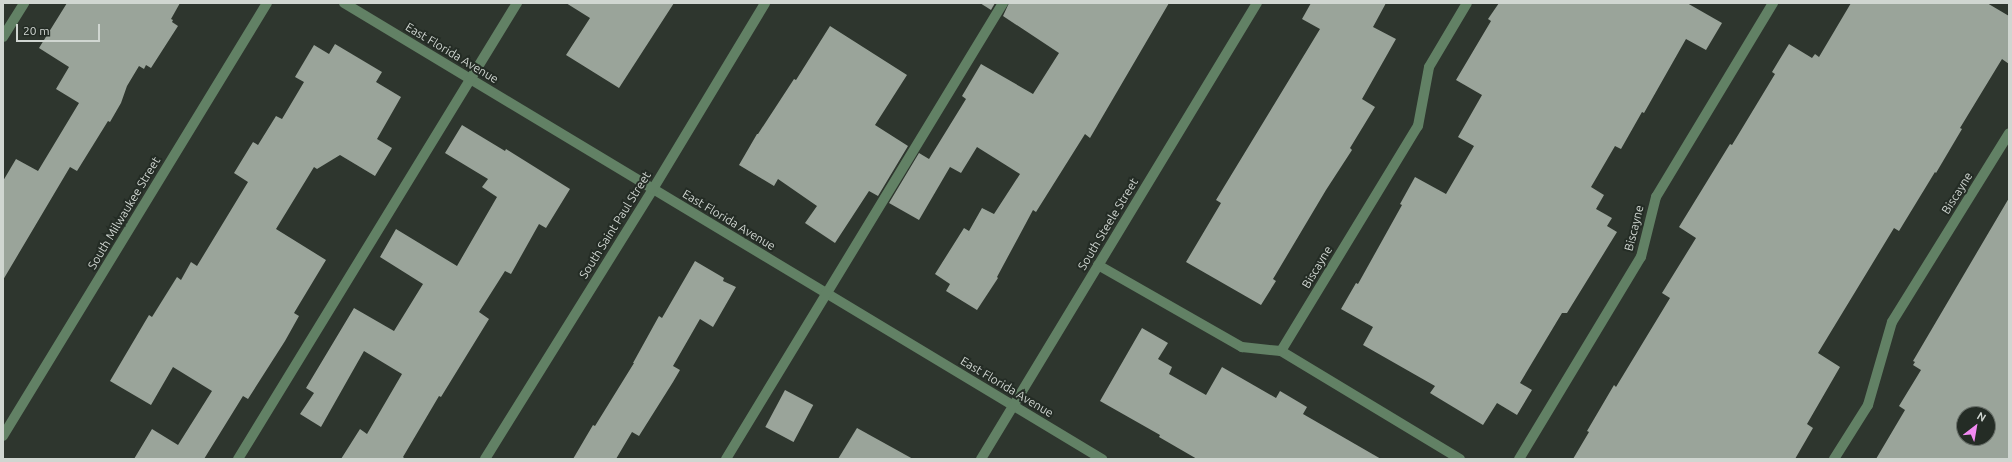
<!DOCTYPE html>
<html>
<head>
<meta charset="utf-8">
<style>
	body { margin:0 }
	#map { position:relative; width:2012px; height:462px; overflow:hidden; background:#2e362e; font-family:Ubuntu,sans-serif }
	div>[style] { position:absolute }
	.building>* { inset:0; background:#9aa49a; transform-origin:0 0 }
	.minor>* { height:10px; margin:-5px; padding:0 5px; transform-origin:5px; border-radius:5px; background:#628165 }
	span { translate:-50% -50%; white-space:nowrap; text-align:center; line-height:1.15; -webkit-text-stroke:4px #242c25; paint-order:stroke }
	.street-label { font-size:12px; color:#d0d6d1 }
	.frame { position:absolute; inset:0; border:4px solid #d0d6d1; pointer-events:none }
	.north { position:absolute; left:1956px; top:406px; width:40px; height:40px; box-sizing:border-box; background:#242c25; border:1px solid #69706a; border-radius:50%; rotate:31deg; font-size:11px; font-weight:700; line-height:16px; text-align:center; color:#d0d6d1 }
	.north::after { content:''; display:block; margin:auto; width:14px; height:18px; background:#f38af2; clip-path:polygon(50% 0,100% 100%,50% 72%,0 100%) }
	.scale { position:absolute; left:16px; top:24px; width:84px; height:18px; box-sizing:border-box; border:2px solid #d0d6d1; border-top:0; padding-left:5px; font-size:12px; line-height:14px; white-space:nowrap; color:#d0d6d1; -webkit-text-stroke:3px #242c25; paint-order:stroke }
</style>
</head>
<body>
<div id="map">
	<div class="building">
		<i style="clip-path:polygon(67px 3px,180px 3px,171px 19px,173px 20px,172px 22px,178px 26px,151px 68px,146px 65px,144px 69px,139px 66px,127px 86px,121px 103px,110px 122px,108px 121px,77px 171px,70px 167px,3px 280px,3px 181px,16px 159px,38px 171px,79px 103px,56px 89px,69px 67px,39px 48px)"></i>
		<i style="clip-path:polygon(566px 3px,674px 3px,619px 88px,566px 55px,590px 18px)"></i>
		<i style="clip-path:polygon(980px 3px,995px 3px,991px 10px)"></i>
		<i style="clip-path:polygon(1009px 3px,1169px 3px,1090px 138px,1085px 134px,1036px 212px,1033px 210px,997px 277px,998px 278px,977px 310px,946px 291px,950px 284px,935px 274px,964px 228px,969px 231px,982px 208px,994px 214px,1020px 174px,977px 147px,961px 173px,950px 167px,919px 220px,889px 203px,919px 153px,929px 159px,966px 99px,962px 96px,981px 64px,1033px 94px,1059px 53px,1003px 16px)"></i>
		<i style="clip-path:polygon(1311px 3px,1386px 3px,1373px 27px,1396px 39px,1362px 99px,1375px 107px,1350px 148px,1352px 150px,1326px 190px,1273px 279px,1276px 281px,1261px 305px,1186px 262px,1221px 203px,1216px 200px,1320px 29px,1302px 19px)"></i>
		<i style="clip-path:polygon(1499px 3px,1687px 3px,1722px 23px,1706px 50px,1686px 39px,1644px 113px,1642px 112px,1621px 149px,1615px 146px,1591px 187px,1604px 195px,1596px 209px,1612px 218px,1607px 226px,1617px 232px,1567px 313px,1562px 313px,1520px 383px,1532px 390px,1517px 415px,1497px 403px,1483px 425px,1430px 393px,1435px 386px,1363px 345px,1373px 327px,1341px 309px,1356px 283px,1358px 284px,1402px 205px,1400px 204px,1415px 177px,1446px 194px,1474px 146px,1458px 137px,1482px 95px,1456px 80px,1491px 21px,1488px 19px)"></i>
		<i style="clip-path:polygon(1851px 3px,1987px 3px,2009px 16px,2009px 64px,2002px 59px,1960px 128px,1962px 129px,1936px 173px,1935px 172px,1899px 231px,1894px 228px,1818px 353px,1840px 367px,1807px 424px,1813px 428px,1795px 459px,1573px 459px,1589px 432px,1587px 431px,1614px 385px,1616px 387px,1670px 298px,1662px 293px,1696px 238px,1679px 227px,1730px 144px,1732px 145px,1775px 74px,1772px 72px,1789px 44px,1812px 58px,1815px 54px,1819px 57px)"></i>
		<i style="clip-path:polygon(830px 26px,907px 75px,875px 125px,908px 146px,878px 196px,869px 191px,835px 243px,805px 223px,817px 206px,778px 179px,774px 186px,739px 165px,757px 134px,758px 134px,794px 79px,796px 80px)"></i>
		<i style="clip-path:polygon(335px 44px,382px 72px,376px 82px,401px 97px,377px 139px,392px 148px,375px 176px,340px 155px,317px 169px,314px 167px,276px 229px,326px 260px,294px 313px,299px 316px,285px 341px,248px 399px,243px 396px,204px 459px,134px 459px,152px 429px,178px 445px,212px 391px,173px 367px,151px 405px,110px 381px,149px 315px,152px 317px,177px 277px,181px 280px,191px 262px,197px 266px,248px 182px,234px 173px,253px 142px,258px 145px,276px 116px,282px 119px,304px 82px,295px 77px,314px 45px,329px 54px)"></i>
		<i style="clip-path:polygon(462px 125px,505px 151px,506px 149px,570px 189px,546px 228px,539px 224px,511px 274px,505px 271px,479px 312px,489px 319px,441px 397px,439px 396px,403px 457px,405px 459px,341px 459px,360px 429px,367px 434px,402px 374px,364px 351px,321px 427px,300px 414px,314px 393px,306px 388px,354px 308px,394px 331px,423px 284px,380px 257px,396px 229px,457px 266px,497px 197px,482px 187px,488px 179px,445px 153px)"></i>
		<i style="clip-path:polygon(evenodd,2009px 198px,2009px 459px,1876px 459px,1905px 410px,1899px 406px,1921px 370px,1913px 365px,1915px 362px,1913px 361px,2009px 198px,1964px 414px,1988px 414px,1988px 438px,1964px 438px,1964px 414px)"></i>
		<i style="clip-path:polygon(695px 261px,724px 278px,723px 281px,736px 287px,713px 327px,700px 319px,673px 366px,680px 370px,673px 382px,639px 436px,632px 432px,616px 459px,573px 459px,593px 425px,595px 426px,634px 363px,633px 363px,659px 316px,662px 318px)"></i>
		<i style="clip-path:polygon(1142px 328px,1168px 343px,1158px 359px,1172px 367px,1169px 374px,1206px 395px,1222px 367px,1276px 398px,1280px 391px,1307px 407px,1303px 414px,1381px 459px,1197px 459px,1159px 437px,1160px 435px,1100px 401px)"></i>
		<i style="left:785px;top:390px;width:32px;height:42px;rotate:28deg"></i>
		<i style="clip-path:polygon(857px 428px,913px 459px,838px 459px)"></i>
	</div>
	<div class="minor">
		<i style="left:344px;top:3px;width:885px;rotate:31.03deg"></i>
		<i style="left:3px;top:37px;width:40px;rotate:-58deg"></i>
		<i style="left:1098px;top:265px;width:166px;rotate:29.7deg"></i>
		<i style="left:1242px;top:347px;width:39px;rotate:6deg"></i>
		<i style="left:1281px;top:351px;width:209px;rotate:31.1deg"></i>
		<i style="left:1281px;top:351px;width:263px;rotate:-58.7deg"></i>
		<i style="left:1418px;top:126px;width:60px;rotate:-79.4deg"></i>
		<i style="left:1429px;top:67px;width:74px;rotate:-59.3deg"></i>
		<i style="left:3px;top:436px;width:507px;rotate:-58.63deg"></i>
		<i style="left:238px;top:459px;width:535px;rotate:-58.54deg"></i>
		<i style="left:485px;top:459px;width:318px;rotate:-58.1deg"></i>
		<i style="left:653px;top:189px;width:217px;rotate:-58.9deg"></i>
		<i style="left:726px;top:459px;width:534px;rotate:-58.72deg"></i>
		<i style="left:981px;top:459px;width:533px;rotate:-58.82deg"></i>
		<i style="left:1519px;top:459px;width:236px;rotate:-58.9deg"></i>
		<i style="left:1641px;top:257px;width:62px;rotate:-76deg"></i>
		<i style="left:1656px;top:197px;width:227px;rotate:-58.9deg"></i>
		<i style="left:1834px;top:459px;width:64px;rotate:-57.8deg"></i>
		<i style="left:1868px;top:405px;width:86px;rotate:-73.9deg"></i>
		<i style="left:1892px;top:322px;width:222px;rotate:-58.2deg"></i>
	</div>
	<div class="street-label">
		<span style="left:452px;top:53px;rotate:31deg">East Florida Avenue</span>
		<span style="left:1957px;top:193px;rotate:-58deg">Biscayne</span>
		<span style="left:124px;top:213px;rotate:-59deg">South Milwaukee Street</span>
		<span style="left:729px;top:220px;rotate:31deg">East Florida Avenue</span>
		<span style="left:1108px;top:224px;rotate:-59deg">South Steele Street</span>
		<span style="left:615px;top:225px;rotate:-58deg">South Saint Paul Street</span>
		<span style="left:1634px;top:228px;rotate:-76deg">Biscayne</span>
		<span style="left:1317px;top:267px;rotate:-59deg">Biscayne</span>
		<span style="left:1007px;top:387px;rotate:31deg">East Florida Avenue</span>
	</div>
	<div class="frame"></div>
	<div class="north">N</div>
	<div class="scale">20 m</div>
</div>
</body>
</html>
